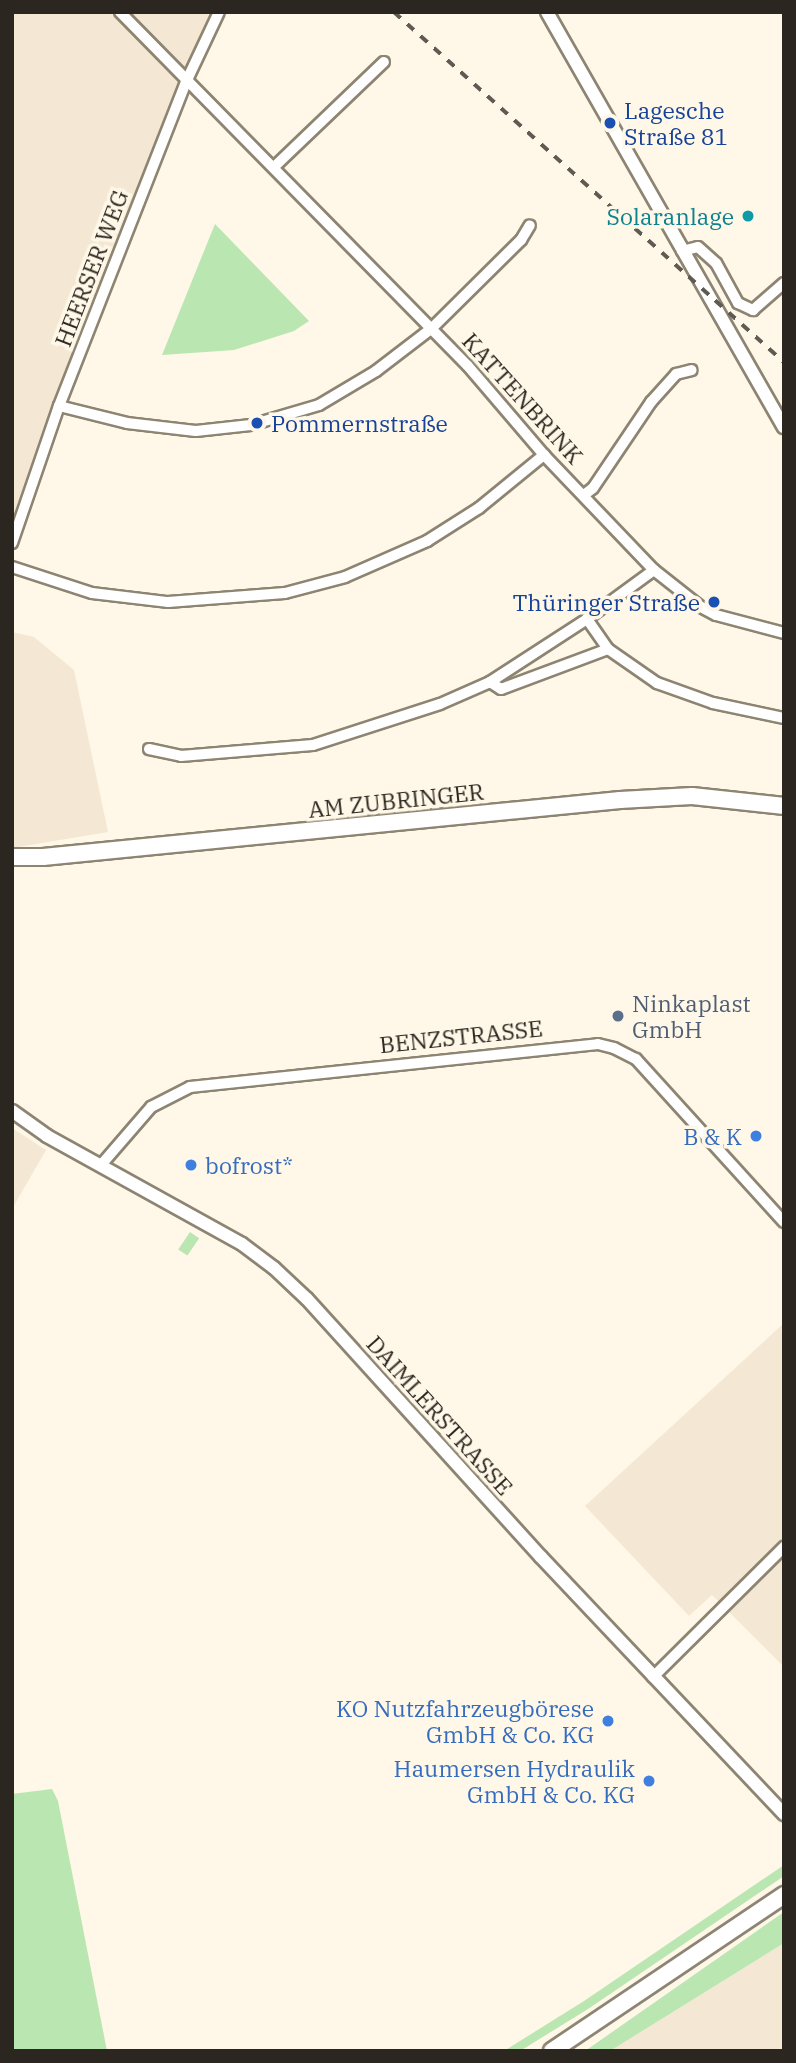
<!DOCTYPE html>
<html>
<head>
<meta charset="utf-8">
<style>
	body { margin:0 }
	#map { position:relative; width:796px; height:2063px; overflow:hidden; background:#fff7e7; font-family:"IBM Plex Serif",serif }
	div>[style] { position:absolute }
	.commercial>* { inset:0; background:#f4e8d4 }
	.green>* { inset:0; background:#b9e6b1; transform-origin:0 0 }
	.roads { filter:drop-shadow(2px 0 #8d8472) drop-shadow(-2px 0 #8d8472) drop-shadow(0 2px #8d8472) drop-shadow(0 -2px #8d8472) }
	.minor>* { height:10px; margin:-5px; padding:0 5px; transform-origin:5px; border-radius:5px; background:#fff }
	.tertiary>* { height:12px; margin:-6px; padding:0 6px; transform-origin:6px; border-radius:6px; background:#fff }
	.primary>* { height:16px; margin:-8px; padding:0 8px; transform-origin:8px; border-radius:8px; background:#fff }
	.rail>* { height:3.5px; margin-top:-1.75px; transform-origin:0; background:repeating-linear-gradient(90deg,#605b52 0 9px,transparent 0 18px) }
	.dots>* { width:19px; height:19px; translate:-50% -50%; box-sizing:border-box; border:4px solid #fff7e7; border-radius:50% }
	span { translate:-50% -50%; white-space:nowrap; text-align:center; line-height:1.15; -webkit-text-stroke:7px #fff7e7; paint-order:stroke }
	.transit-label { font-size:23px; color:#164399 }
	.left { translate:0 -50%; text-align:left }
	.right { translate:-100% -50%; text-align:right }
	.culture-label { font-size:23px; color:#0d838f }
	.street-label { font-size:23px; color:#2b2720 }
	.service-label { font-size:23px; color:#4e5e75 }
	.shop-label { font-size:23px; color:#366cbe }
	.frame { position:absolute; inset:0; border:14px solid #2b2720; pointer-events:none }
</style>
</head>
<body>
<div id="map">
	<div class="commercial">
		<i style="clip-path:polygon(12px 12px,214px 12px,131px 207px,12px 523px)"></i>
		<i style="clip-path:polygon(12px 632px,34px 637px,74px 670px,108px 832px,12px 848px)"></i>
		<i style="clip-path:polygon(12px 1128px,46px 1150px,12px 1209px)"></i>
		<i style="clip-path:polygon(784px 1323px,784px 1667px,712px 1595px,689px 1616px,585px 1506px)"></i>
		<i style="clip-path:polygon(784px 1943px,784px 2051px,610px 2051px)"></i>
	</div>
	<div class="green">
		<i style="clip-path:polygon(215px 224px,309px 321px,294px 331px,234px 350px,162px 355px)"></i>
		<i style="left:190px;top:1232px;width:11px;height:21px;rotate:34deg"></i>
		<i style="clip-path:polygon(52px 1789px,58px 1801px,107px 2051px,12px 2051px,12px 1794px)"></i>
		<i style="clip-path:polygon(784px 1865px,784px 1876px,588px 2009px,520px 2051px,504px 2051px,584px 2001px)"></i>
		<i style="clip-path:polygon(784px 1912px,784px 1943px,610px 2051px,585px 2051px)"></i>
	</div>
	<div class="roads">
		<div class="minor">
			<i style="left:120px;top:12px;width:496px;rotate:45.5deg"></i>
			<i style="left:468px;top:366px;width:117px;rotate:49.5deg"></i>
			<i style="left:544px;top:455px;width:159px;rotate:46.3deg"></i>
			<i style="left:654px;top:570px;width:60px;rotate:38.2deg"></i>
			<i style="left:701px;top:607px;width:17px;rotate:28deg"></i>
			<i style="left:716px;top:615px;width:70px;rotate:14.8deg"></i>
			<i style="left:274px;top:167px;width:152px;rotate:-43.7deg"></i>
			<i style="left:682px;top:251px;width:16px;rotate:-14deg"></i>
			<i style="left:698px;top:247px;width:24px;rotate:42deg"></i>
			<i style="left:716px;top:263px;width:46px;rotate:61.2deg"></i>
			<i style="left:738px;top:303px;width:17px;rotate:25deg"></i>
			<i style="left:753px;top:310px;width:41px;rotate:-41.1deg"></i>
			<i style="left:59px;top:406px;width:70px;rotate:14deg"></i>
			<i style="left:127px;top:423px;width:69px;rotate:6.6deg"></i>
			<i style="left:196px;top:431px;width:55px;rotate:-6.2deg"></i>
			<i style="left:251px;top:425px;width:71px;rotate:-16.4deg"></i>
			<i style="left:319px;top:405px;width:66px;rotate:-30.8deg"></i>
			<i style="left:376px;top:371px;width:69px;rotate:-37.4deg"></i>
			<i style="left:431px;top:329px;width:127px;rotate:-44.7deg"></i>
			<i style="left:521px;top:240px;width:17px;rotate:-59deg"></i>
			<i style="left:584px;top:495px;width:11px;rotate:-38deg"></i>
			<i style="left:593px;top:488px;width:104px;rotate:-56deg"></i>
			<i style="left:651px;top:402px;width:38px;rotate:-48deg"></i>
			<i style="left:676px;top:374px;width:16px;rotate:-14deg"></i>
			<i style="left:12px;top:543px;width:145px;rotate:-71.1deg"></i>
			<i style="left:59px;top:406px;width:348px;rotate:-68.6deg"></i>
			<i style="left:186px;top:82px;width:77px;rotate:-64.8deg"></i>
			<i style="left:12px;top:567px;width:84px;rotate:18deg"></i>
			<i style="left:92px;top:593px;width:77px;rotate:6.8deg"></i>
			<i style="left:168px;top:602px;width:117px;rotate:-4.4deg"></i>
			<i style="left:285px;top:593px;width:62px;rotate:-14.9deg"></i>
			<i style="left:345px;top:577px;width:90px;rotate:-23.7deg"></i>
			<i style="left:427px;top:541px;width:62px;rotate:-32.4deg"></i>
			<i style="left:479px;top:508px;width:84px;rotate:-39.2deg"></i>
			<i style="left:608px;top:649px;width:60px;rotate:34.8deg"></i>
			<i style="left:657px;top:683px;width:59px;rotate:19.7deg"></i>
			<i style="left:713px;top:703px;width:73px;rotate:11.9deg"></i>
			<i style="left:490px;top:682px;width:13px;rotate:32deg"></i>
			<i style="left:501px;top:689px;width:114px;rotate:-20.5deg"></i>
			<i style="left:608px;top:649px;width:37px;rotate:-125deg"></i>
			<i style="left:149px;top:749px;width:33px;rotate:12deg"></i>
			<i style="left:181px;top:756px;width:132px;rotate:-4.8deg"></i>
			<i style="left:313px;top:745px;width:133px;rotate:-17.9deg"></i>
			<i style="left:440px;top:704px;width:55px;rotate:-23.7deg"></i>
			<i style="left:490px;top:682px;width:116px;rotate:-33deg"></i>
			<i style="left:587px;top:619px;width:83px;rotate:-36.2deg"></i>
			<i style="left:101px;top:1165px;width:77px;rotate:-49.2deg"></i>
			<i style="left:151px;top:1107px;width:44px;rotate:-27.1deg"></i>
			<i style="left:190px;top:1087px;width:410px;rotate:-6deg"></i>
			<i style="left:598px;top:1044px;width:16px;rotate:14deg"></i>
			<i style="left:614px;top:1048px;width:25px;rotate:27deg"></i>
			<i style="left:636px;top:1059px;width:220px;rotate:47.8deg"></i>
			<i style="left:653px;top:1677px;width:185px;rotate:-44.8deg"></i>
		</div>
		<div class="tertiary">
			<i style="left:547px;top:12px;width:478px;rotate:60.3deg"></i>
			<i style="left:12px;top:1111px;width:43px;rotate:35.5deg"></i>
			<i style="left:47px;top:1136px;width:223px;rotate:29deg"></i>
			<i style="left:242px;top:1244px;width:40px;rotate:37deg"></i>
			<i style="left:274px;top:1268px;width:45px;rotate:43.2deg"></i>
			<i style="left:307px;top:1299px;width:348px;rotate:47.8deg"></i>
			<i style="left:541px;top:1557px;width:354px;rotate:46.6deg"></i>
		</div>
		<div class="primary">
			<i style="left:12px;top:857px;width:31px"></i>
			<i style="left:43px;top:857px;width:580px;rotate:-5.64deg"></i>
			<i style="left:620px;top:800px;width:72px;rotate:-3.2deg"></i>
			<i style="left:692px;top:796px;width:93px;rotate:6.2deg"></i>
			<i style="left:552px;top:2051px;width:280px;rotate:-33.9deg"></i>
		</div>
	</div>
	<div class="rail">
		<i style="left:394px;top:12px;width:524px;rotate:41.91deg"></i>
	</div>
	<div class="dots">
		<i style="left:610px;top:123px;background:#1a4fb4"></i>
		<i style="left:748px;top:216px;background:#0f9aa8"></i>
		<i style="left:257px;top:423px;background:#1a4fb4"></i>
		<i style="left:714px;top:602px;background:#1a4fb4"></i>
		<i style="left:618px;top:1016px;background:#5c6f8a"></i>
		<i style="left:756px;top:1136px;background:#3f7fe0"></i>
		<i style="left:191px;top:1165px;background:#3f7fe0"></i>
		<i style="left:608px;top:1721px;background:#3f7fe0"></i>
		<i style="left:649px;top:1781px;background:#3f7fe0"></i>
	</div>
	<div class="transit-label">
		<span class="left" style="left:624px;top:123px">Lagesche<br>Straße 81</span>
		<span class="left" style="left:271px;top:423px">Pommernstraße</span>
		<span class="right" style="left:700px;top:602px">Thüringer Straße</span>
	</div>
	<div class="culture-label">
		<span class="right" style="left:734px;top:216px">Solaranlage</span>
	</div>
	<div class="street-label">
		<span style="left:91px;top:268px;rotate:-69deg">HEERSER WEG</span>
		<span style="left:523px;top:398px;rotate:48deg">KATTENBRINK</span>
		<span style="left:396px;top:800px;rotate:-6deg">AM ZUBRINGER</span>
		<span style="left:461px;top:1036px;rotate:-6deg">BENZSTRASSE</span>
		<span style="left:440px;top:1415px;rotate:48deg">DAIMLERSTRASSE</span>
	</div>
	<div class="service-label">
		<span class="left" style="left:632px;top:1016px">Ninkaplast<br>GmbH</span>
	</div>
	<div class="shop-label">
		<span class="right" style="left:742px;top:1136px">B &amp; K</span>
		<span class="left" style="left:205px;top:1165px">bofrost*</span>
		<span class="right" style="left:594px;top:1721px">KO Nutzfahrzeugbörese<br>GmbH &amp; Co. KG</span>
		<span class="right" style="left:635px;top:1781px">Haumersen Hydraulik<br>GmbH &amp; Co. KG</span>
	</div>
	<div class="frame"></div>
</div>
</body>
</html>
